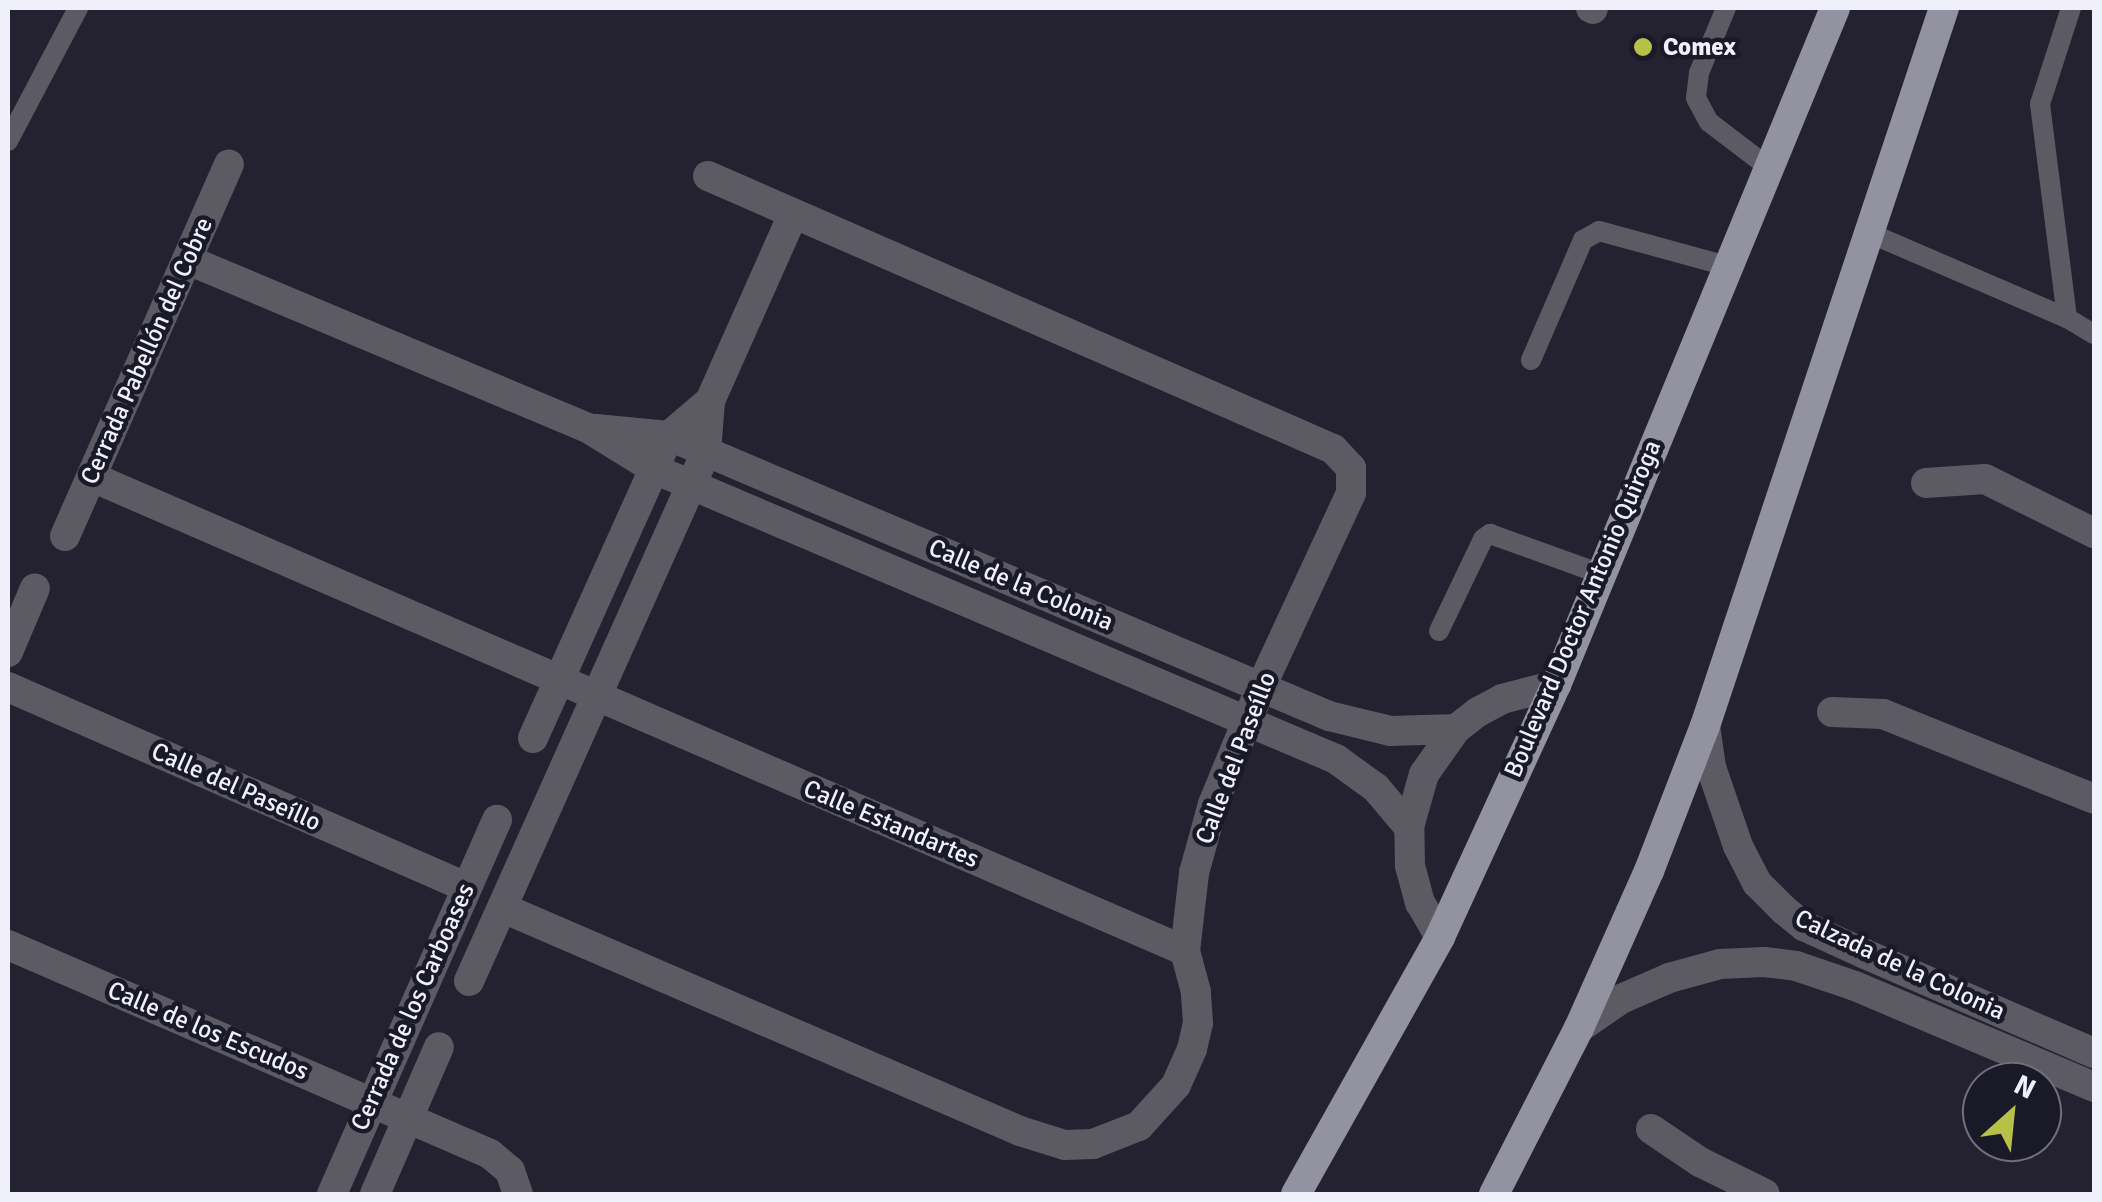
<!DOCTYPE html>
<html>
<head>
<meta charset="utf-8">
<style>
	body { margin:0 }
	#map { position:relative; width:2102px; height:1202px; overflow:hidden; background:#242231; font-family:Signika,sans-serif }
	div>[style] { position:absolute }
	.lane>* { height:20px; margin:-10px; padding:0 10px; transform-origin:10px; border-radius:10px; background:#5c5b63 }
	.street>* { height:30px; margin:-15px; padding:0 15px; transform-origin:15px; border-radius:15px; background:#5c5b63 }
	.primary>* { height:30px; margin:-15px; padding:0 15px; transform-origin:15px; border-radius:15px; background:#9392a1 }
	.dots>* { width:28px; height:28px; translate:-50% -50%; box-sizing:border-box; border:5px solid #1a1927; border-radius:50% }
	span { translate:-50% -50%; white-space:nowrap; text-align:center; line-height:1.15; -webkit-text-stroke:9px #1a1927; paint-order:stroke }
	.poi-label { font-size:25px; color:#f0f0fa; font-weight:700 }
	.left { translate:0 -50%; text-align:left }
	.street-label { font-size:25px; color:#f0f0fa }
	.frame { position:absolute; inset:0; border:10px solid #f0f0fa; pointer-events:none }
	.north { position:absolute; left:1962px; top:1062px; width:100px; height:100px; box-sizing:border-box; background:#1a1927; border:2px solid #706f7b; border-radius:50%; rotate:27deg; font-size:28px; font-weight:700; line-height:40px; text-align:center; color:#f0f0fa }
	.north::after { content:''; display:block; margin:auto; width:35px; height:45px; background:#b6c148; clip-path:polygon(50% 0,100% 100%,50% 72%,0 100%) }
</style>
</head>
<body>
<div id="map">
	<div class="lane">
		<i style="left:1726px;top:8px;width:70px;rotate:112.6deg"></i>
		<i style="left:1699px;top:73px;width:25px;rotate:97deg"></i>
		<i style="left:1696px;top:98px;width:27px;rotate:62deg"></i>
		<i style="left:1709px;top:122px;width:74px;rotate:37.3deg"></i>
		<i style="left:2071px;top:8px;width:101px;rotate:107.9deg"></i>
		<i style="left:2040px;top:104px;width:216px;rotate:82.8deg"></i>
		<i style="left:2067px;top:318px;width:31px;rotate:31deg"></i>
		<i style="left:8px;top:141px;width:150px;rotate:-62.2deg"></i>
		<i style="left:1867px;top:232px;width:218px;rotate:23.3deg"></i>
		<i style="left:1531px;top:360px;width:131px;rotate:-66.6deg"></i>
		<i style="left:1583px;top:240px;width:18px;rotate:-29deg"></i>
		<i style="left:1599px;top:231px;width:133px;rotate:15.3deg"></i>
		<i style="left:1439px;top:631px;width:102px;rotate:-64.4deg"></i>
		<i style="left:1483px;top:539px;width:9px;rotate:-36deg"></i>
		<i style="left:1490px;top:534px;width:118px;rotate:19.8deg"></i>
	</div>
	<div class="street">
		<i style="left:1591px;top:8px;width:2px;rotate:27deg"></i>
		<i style="left:188px;top:260px;width:434px;rotate:22.8deg"></i>
		<i style="left:588px;top:428px;width:78px;rotate:31.8deg"></i>
		<i style="left:654px;top:469px;width:741px;rotate:23.04deg"></i>
		<i style="left:1336px;top:759px;width:49px;rotate:35.9deg"></i>
		<i style="left:1376px;top:788px;width:51px;rotate:49.8deg"></i>
		<i style="left:596px;top:429px;width:73px;rotate:5.5deg"></i>
		<i style="left:669px;top:436px;width:717px;rotate:22.99deg"></i>
		<i style="left:1329px;top:716px;width:64px;rotate:13.6deg"></i>
		<i style="left:1391px;top:731px;width:65px;rotate:-1.8deg"></i>
		<i style="left:92px;top:477px;width:1191px;rotate:23.44deg"></i>
		<i style="left:1926px;top:483px;width:59px;rotate:-3.9deg"></i>
		<i style="left:1985px;top:479px;width:122px;rotate:26.4deg"></i>
		<i style="left:65px;top:536px;width:406px;rotate:-66.2deg"></i>
		<i style="left:8px;top:652px;width:69px;rotate:-67.1deg"></i>
		<i style="left:8px;top:687px;width:499px;rotate:23.6deg"></i>
		<i style="left:1832px;top:712px;width:51px;rotate:2.2deg"></i>
		<i style="left:1883px;top:714px;width:227px;rotate:21.9deg"></i>
		<i style="left:1705px;top:726px;width:41px;rotate:81.7deg"></i>
		<i style="left:1711px;top:767px;width:83px;rotate:71.1deg"></i>
		<i style="left:1738px;top:846px;width:42px;rotate:62.8deg"></i>
		<i style="left:1757px;top:883px;width:38px;rotate:45deg"></i>
		<i style="left:1784px;top:910px;width:26px;rotate:39deg"></i>
		<i style="left:1804px;top:926px;width:67px;rotate:24.7deg"></i>
		<i style="left:1865px;top:954px;width:249px;rotate:23.4deg"></i>
		<i style="left:533px;top:738px;width:331px;rotate:-65.8deg"></i>
		<i style="left:669px;top:436px;width:54px;rotate:-40.5deg"></i>
		<i style="left:503px;top:908px;width:563px;rotate:23.33deg"></i>
		<i style="left:1020px;top:1131px;width:47px;rotate:17.3deg"></i>
		<i style="left:1065px;top:1145px;width:28px;rotate:-2deg"></i>
		<i style="left:1093px;top:1144px;width:49px;rotate:-21.4deg"></i>
		<i style="left:1139px;top:1126px;width:55px;rotate:-47.9deg"></i>
		<i style="left:1176px;top:1085px;width:39px;rotate:-66deg"></i>
		<i style="left:1192px;top:1049px;width:27px;rotate:-77deg"></i>
		<i style="left:1198px;top:1023px;width:31px;rotate:-94deg"></i>
		<i style="left:1196px;top:992px;width:42px;rotate:-105deg"></i>
		<i style="left:1185px;top:951px;width:79px;rotate:-83.4deg"></i>
		<i style="left:1194px;top:873px;width:72px;rotate:-74.6deg"></i>
		<i style="left:1213px;top:804px;width:126px;rotate:-67.7deg"></i>
		<i style="left:1261px;top:687px;width:214px;rotate:-65.1deg"></i>
		<i style="left:1351px;top:493px;width:25px;rotate:-90deg"></i>
		<i style="left:1351px;top:468px;width:26px;rotate:-133deg"></i>
		<i style="left:1333px;top:449px;width:682px;rotate:-156.4deg"></i>
		<i style="left:1440px;top:937px;width:39px;rotate:-120deg"></i>
		<i style="left:1420px;top:903px;width:38px;rotate:-105deg"></i>
		<i style="left:1410px;top:866px;width:39px;rotate:-91deg"></i>
		<i style="left:1409px;top:827px;width:55px;rotate:-74.2deg"></i>
		<i style="left:1424px;top:774px;width:55px;rotate:-54.6deg"></i>
		<i style="left:1456px;top:729px;width:28px;rotate:-38deg"></i>
		<i style="left:1478px;top:712px;width:27px;rotate:-28deg"></i>
		<i style="left:1502px;top:699px;width:56px;rotate:-14.5deg"></i>
		<i style="left:8px;top:945px;width:525px;rotate:23.44deg"></i>
		<i style="left:490px;top:1154px;width:26px;rotate:40deg"></i>
		<i style="left:510px;top:1171px;width:24px;rotate:71deg"></i>
		<i style="left:469px;top:981px;width:580px;rotate:-65.87deg"></i>
		<i style="left:706px;top:452px;width:51px;rotate:-85.5deg"></i>
		<i style="left:710px;top:401px;width:204px;rotate:-66deg"></i>
		<i style="left:1579px;top:1028px;width:51px;rotate:-34.6deg"></i>
		<i style="left:1621px;top:999px;width:52px;rotate:-23.6deg"></i>
		<i style="left:1669px;top:978px;width:53px;rotate:-15.4deg"></i>
		<i style="left:1720px;top:964px;width:44px;rotate:-2.6deg"></i>
		<i style="left:1764px;top:962px;width:32px;rotate:7deg"></i>
		<i style="left:1796px;top:966px;width:62px;rotate:18.7deg"></i>
		<i style="left:1855px;top:986px;width:259px;rotate:22.9deg"></i>
		<i style="left:1651px;top:1129px;width:59px;rotate:34deg"></i>
		<i style="left:1700px;top:1162px;width:72px;rotate:26.2deg"></i>
		<i style="left:332px;top:1194px;width:409px;rotate:-66.2deg"></i>
		<i style="left:375px;top:1194px;width:160px;rotate:-66.5deg"></i>
	</div>
	<div class="primary">
		<i style="left:1296px;top:1194px;width:295px;rotate:-60.7deg"></i>
		<i style="left:1440px;top:937px;width:277px;rotate:-65.3deg"></i>
		<i style="left:1556px;top:685px;width:732px;rotate:-67.6deg"></i>
		<i style="left:1494px;top:1194px;width:186px;rotate:-62.9deg"></i>
		<i style="left:1579px;top:1028px;width:172px;rotate:-66deg"></i>
		<i style="left:1649px;top:871px;width:155px;rotate:-68.9deg"></i>
		<i style="left:1705px;top:726px;width:757px;rotate:-71.59deg"></i>
	</div>
	<div class="dots">
		<i style="left:1643px;top:47px;background:#b6c148"></i>
	</div>
	<div class="poi-label">
		<span class="left" style="left:1663px;top:47px">Comex</span>
	</div>
	<div class="street-label">
		<span style="left:147px;top:351px;rotate:-66deg">Cerrada Pabellón del Cobre</span>
		<span style="left:1021px;top:585px;rotate:23deg">Calle de la Colonia</span>
		<span style="left:1583px;top:609px;rotate:-67deg">Boulevard Doctor Antonio Quiroga</span>
		<span style="left:1236px;top:758px;rotate:-69deg">Calle del Paseíllo</span>
		<span style="left:236px;top:787px;rotate:24deg">Calle del Paseíllo</span>
		<span style="left:891px;top:824px;rotate:23deg">Calle Estandartes</span>
		<span style="left:1900px;top:965px;rotate:25deg">Calzada de la Colonia</span>
		<span style="left:413px;top:1007px;rotate:-66deg">Cerrada de los Carboases</span>
		<span style="left:208px;top:1031px;rotate:23deg">Calle de los Escudos</span>
	</div>
	<div class="frame"></div>
	<div class="north">N</div>
</div>
</body>
</html>
